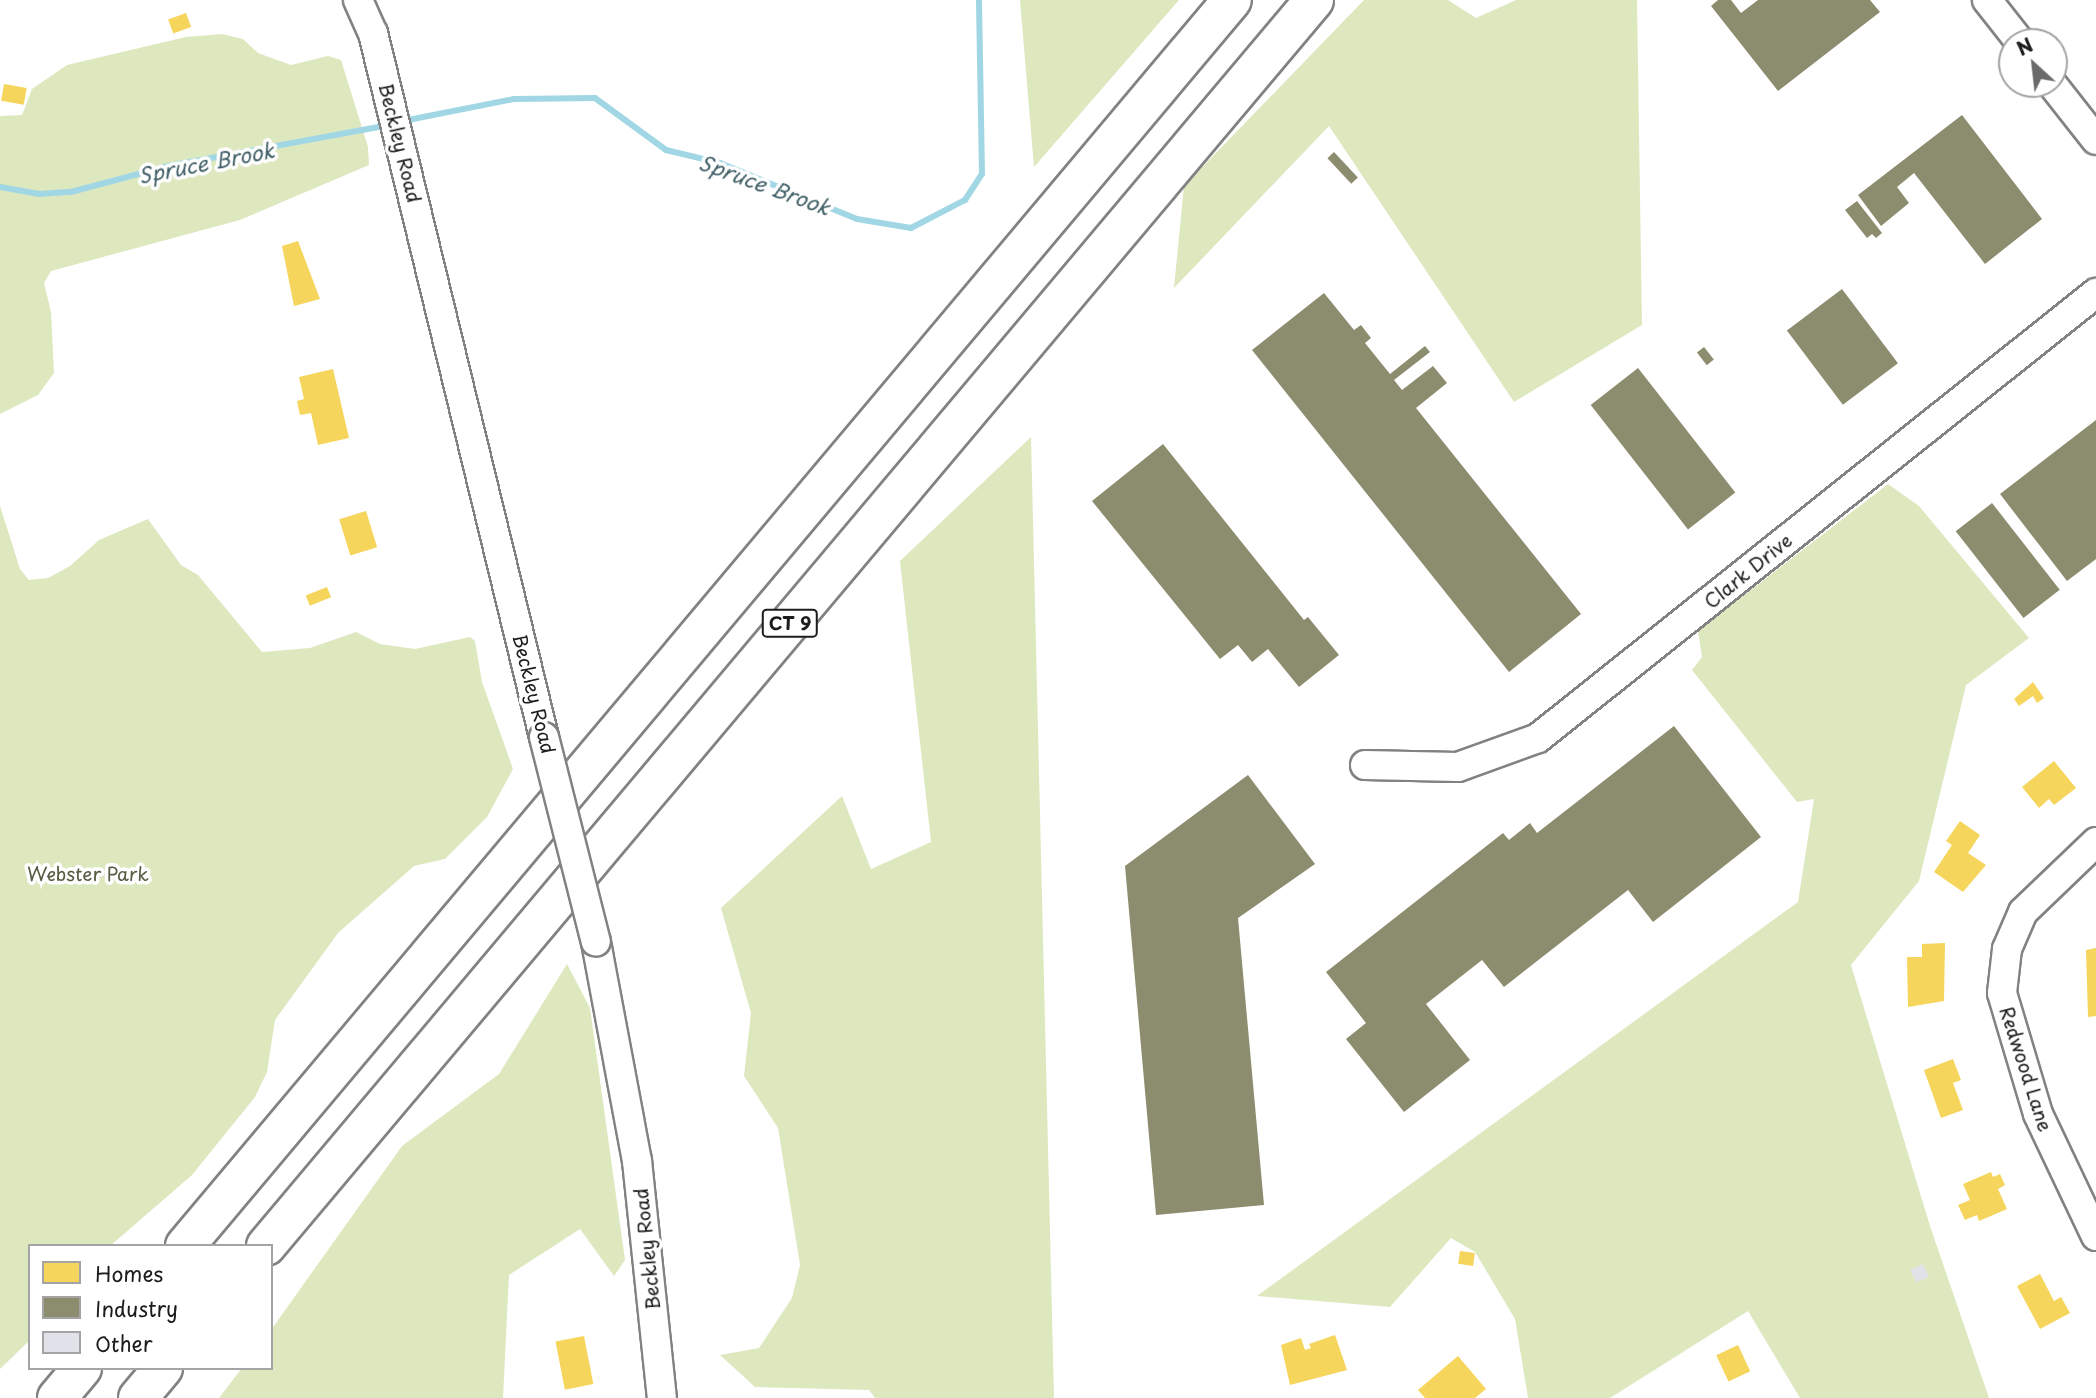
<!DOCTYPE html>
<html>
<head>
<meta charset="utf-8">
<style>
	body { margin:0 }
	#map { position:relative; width:2096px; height:1398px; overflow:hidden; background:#fff; font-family:"Playpen Sans",sans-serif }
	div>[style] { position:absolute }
	.green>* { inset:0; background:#dde8bf }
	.homes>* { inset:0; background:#f6d55c; transform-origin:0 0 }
	.industry>* { inset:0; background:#8c8c6e; transform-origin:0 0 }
	.stream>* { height:6px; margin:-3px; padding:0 3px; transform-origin:3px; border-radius:3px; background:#a1d7e4 }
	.building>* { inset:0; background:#e1e1ea; transform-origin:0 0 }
	.roads { filter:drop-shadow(2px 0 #828282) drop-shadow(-2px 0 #828282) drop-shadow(0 2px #828282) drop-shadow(0 -2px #828282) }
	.minor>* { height:28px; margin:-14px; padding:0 14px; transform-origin:14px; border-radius:14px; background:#fff }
	.highway>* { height:38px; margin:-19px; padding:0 19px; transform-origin:19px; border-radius:19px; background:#fff }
	.bridges { filter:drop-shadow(2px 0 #828282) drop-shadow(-2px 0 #828282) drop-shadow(0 2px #828282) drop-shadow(0 -2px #828282) }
	.minor-bridge>* { height:28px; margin:-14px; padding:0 14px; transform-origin:14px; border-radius:14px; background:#fff }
	span { translate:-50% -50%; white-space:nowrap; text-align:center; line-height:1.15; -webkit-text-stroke:7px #fff; paint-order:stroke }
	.shield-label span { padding:2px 5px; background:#fff; border:2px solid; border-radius:5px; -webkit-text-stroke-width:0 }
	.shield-label { font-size:18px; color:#1c1c1c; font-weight:700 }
	.street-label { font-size:19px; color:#1c1c1c }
	.park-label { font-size:19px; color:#565d43 }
	.water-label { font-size:21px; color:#416067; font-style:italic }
	.legend { position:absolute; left:28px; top:1244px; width:245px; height:126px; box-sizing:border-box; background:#fff; border:2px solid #a4a4a4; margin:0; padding:9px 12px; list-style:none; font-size:21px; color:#1c1c1c }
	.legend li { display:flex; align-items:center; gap:14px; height:35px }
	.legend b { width:35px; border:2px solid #a4a4a4 }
	.north { position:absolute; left:1998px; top:28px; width:70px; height:70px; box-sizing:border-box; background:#fff; border:2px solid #a4a4a4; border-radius:50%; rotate:333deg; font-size:19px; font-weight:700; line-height:28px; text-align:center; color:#1c1c1c }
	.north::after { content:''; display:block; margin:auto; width:24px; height:32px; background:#6b6b6b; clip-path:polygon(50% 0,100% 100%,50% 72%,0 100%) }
</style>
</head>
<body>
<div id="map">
	<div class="green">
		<i style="clip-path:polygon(1020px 0,1179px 0,1034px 167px)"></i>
		<i style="clip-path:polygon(1364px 0,1448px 0,1476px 18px,1516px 0,1637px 0,1642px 325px,1514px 402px,1329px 126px,1174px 288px,1184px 186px)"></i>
		<i style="clip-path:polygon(222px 34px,243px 39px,258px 53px,291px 65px,328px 56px,341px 60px,368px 147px,369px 165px,240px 220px,51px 271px,44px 283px,51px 312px,54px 373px,38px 395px,0 414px,0 116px,22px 115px,32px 89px,67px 65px,186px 37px)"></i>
		<i style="clip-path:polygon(1031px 437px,1054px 1398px,875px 1398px,869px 1390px,755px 1387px,720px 1355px,759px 1348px,792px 1298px,800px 1265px,778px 1128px,744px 1076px,751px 1013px,721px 908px,842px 796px,871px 869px,931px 842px,900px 561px)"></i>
		<i style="clip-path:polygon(1888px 484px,1919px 506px,2029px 638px,1966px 685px,1919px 881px,1851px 965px,1930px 1226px,1989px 1398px,1800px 1398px,1748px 1311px,1610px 1398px,1528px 1398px,1515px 1319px,1475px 1252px,1451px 1238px,1390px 1307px,1257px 1296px,1798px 902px,1814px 799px,1797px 802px,1692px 670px,1702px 657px,1698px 631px)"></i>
		<i style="clip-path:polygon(0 506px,20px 569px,29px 580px,48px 578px,70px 566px,99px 540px,148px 519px,181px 565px,198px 575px,262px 652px,310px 648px,356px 632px,380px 644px,415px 649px,470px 637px,475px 641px,482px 682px,513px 769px,487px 817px,445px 859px,414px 866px,338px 933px,275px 1020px,267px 1072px,255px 1097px,192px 1175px,110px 1246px,30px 1246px,30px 1340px,0 1369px)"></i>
		<i style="clip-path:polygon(567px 964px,590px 1008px,625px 1260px,614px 1276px,580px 1229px,509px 1275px,503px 1398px,219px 1398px,242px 1368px,271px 1368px,271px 1330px,402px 1146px,499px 1074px)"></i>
	</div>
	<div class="homes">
		<i style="left:186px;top:13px;width:15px;height:19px;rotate:70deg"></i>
		<i style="left:4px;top:84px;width:23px;height:17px;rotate:10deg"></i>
		<i style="clip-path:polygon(298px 241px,320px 299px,294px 306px,282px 246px)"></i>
		<i style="clip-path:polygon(333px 369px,349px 438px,318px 445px,311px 413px,300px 415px,297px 401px,304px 399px,299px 377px)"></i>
		<i style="left:366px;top:511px;width:38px;height:28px;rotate:73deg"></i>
		<i style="left:327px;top:587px;width:11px;height:23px;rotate:68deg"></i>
		<i style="clip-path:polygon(2033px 682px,2044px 698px,2037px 703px,2033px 696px,2019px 706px,2014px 699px)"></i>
		<i style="clip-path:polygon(2054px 761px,2076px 788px,2054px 805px,2049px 799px,2039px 808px,2022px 787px)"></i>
		<i style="clip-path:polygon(1960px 821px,1980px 835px,1968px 853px,1986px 865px,1963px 892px,1934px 872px,1952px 845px,1946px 841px)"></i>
		<i style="clip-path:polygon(1945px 943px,1944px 1001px,1908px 1007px,1907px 957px,1922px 957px,1922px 944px)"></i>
		<i style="clip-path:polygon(2096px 948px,2096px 1016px,2088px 1017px,2086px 950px)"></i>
		<i style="clip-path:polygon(1953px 1059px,1961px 1080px,1953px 1083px,1963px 1110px,1941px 1118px,1924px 1070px)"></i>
		<i style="clip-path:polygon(1991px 1172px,1993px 1177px,2000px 1174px,2005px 1185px,1998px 1189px,2007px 1209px,1979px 1221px,1977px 1215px,1965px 1220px,1958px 1205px,1970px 1200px,1963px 1184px)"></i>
		<i style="left:1460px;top:1251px;width:15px;height:13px;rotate:8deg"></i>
		<i style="clip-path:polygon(2040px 1274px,2054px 1301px,2061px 1297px,2070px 1313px,2040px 1329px,2017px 1286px)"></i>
		<i style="clip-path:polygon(1335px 1335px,1347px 1370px,1290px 1385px,1281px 1345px,1301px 1338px,1305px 1350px,1311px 1348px,1309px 1344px)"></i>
		<i style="left:584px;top:1336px;width:49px;height:29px;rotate:79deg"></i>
		<i style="left:1738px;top:1345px;width:29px;height:24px;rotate:65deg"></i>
		<i style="clip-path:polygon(1458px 1356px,1486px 1389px,1475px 1398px,1425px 1398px,1418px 1390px)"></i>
	</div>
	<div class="industry">
		<i style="clip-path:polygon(1718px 0,1731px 0,1741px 13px,1758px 0,1870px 0,1880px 12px,1778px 91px,1711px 6px)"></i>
		<i style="clip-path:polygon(1962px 115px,2042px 219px,1985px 264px,1914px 173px,1897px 187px,1909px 203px,1881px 226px,1858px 195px)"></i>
		<i style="left:1334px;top:152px;width:35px;height:9px;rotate:47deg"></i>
		<i style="clip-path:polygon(1857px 201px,1882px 233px,1876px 238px,1872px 234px,1867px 238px,1845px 210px)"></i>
		<i style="left:1842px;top:289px;width:93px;height:69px;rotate:53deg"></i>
		<i style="clip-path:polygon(1324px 293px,1354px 330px,1361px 325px,1371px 338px,1365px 343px,1390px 374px,1425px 346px,1430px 352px,1394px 380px,1402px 390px,1433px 366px,1447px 383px,1416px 408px,1581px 614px,1509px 672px,1252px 350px)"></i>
		<i style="left:1704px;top:347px;width:16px;height:9px;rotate:52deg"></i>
		<i style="left:1638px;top:368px;width:158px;height:60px;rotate:52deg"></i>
		<i style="clip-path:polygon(2096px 420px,2096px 559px,2067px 581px,2000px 494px)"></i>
		<i style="clip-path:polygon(1163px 444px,1304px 620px,1308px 617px,1339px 655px,1299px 687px,1268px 649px,1252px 662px,1238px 645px,1220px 659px,1092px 501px)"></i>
		<i style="left:1992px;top:503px;width:110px;height:46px;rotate:52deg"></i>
		<i style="clip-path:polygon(1674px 726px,1761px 837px,1653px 922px,1628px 890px,1504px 987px,1482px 960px,1426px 1004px,1470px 1060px,1404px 1112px,1346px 1039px,1366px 1023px,1326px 972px,1503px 833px,1509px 840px,1530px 823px,1537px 833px)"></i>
		<i style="clip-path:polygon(1248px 775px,1315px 864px,1238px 918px,1264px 1205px,1156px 1215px,1125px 866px)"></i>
	</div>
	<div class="stream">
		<i style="left:403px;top:121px;width:113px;rotate:-11.2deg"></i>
		<i style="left:514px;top:99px;width:81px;rotate:-0.7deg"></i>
		<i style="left:595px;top:98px;width:88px;rotate:36.2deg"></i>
		<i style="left:666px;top:150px;width:56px;rotate:13.5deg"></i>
		<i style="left:720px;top:163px;width:148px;rotate:22.2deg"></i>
		<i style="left:857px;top:219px;width:55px;rotate:9.5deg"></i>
		<i style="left:911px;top:228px;width:61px;rotate:-27.4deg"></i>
		<i style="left:965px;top:200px;width:31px;rotate:-57deg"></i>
		<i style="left:982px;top:174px;width:174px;rotate:-91deg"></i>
		<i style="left:0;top:187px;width:40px;rotate:10deg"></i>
		<i style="left:39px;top:194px;width:32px;rotate:-4deg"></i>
		<i style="left:71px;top:192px;width:100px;rotate:-15deg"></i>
		<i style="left:168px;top:166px;width:225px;rotate:-10.5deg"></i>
	</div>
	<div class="building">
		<i style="left:1923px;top:1264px;width:14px;height:14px;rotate:65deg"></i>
	</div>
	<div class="roads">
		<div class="minor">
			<i style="left:358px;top:0;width:36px;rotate:66deg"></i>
			<i style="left:373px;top:33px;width:724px;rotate:76.35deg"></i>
			<i style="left:1987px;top:0;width:53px;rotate:51.8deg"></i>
			<i style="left:2052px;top:84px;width:71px;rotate:51.8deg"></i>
			<i style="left:1365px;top:765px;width:93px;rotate:1.2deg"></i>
			<i style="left:1458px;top:767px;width:85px;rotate:-19.9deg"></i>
			<i style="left:1538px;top:738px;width:714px;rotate:-38.57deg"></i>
			<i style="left:2096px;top:842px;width:101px;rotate:136.2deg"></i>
			<i style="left:2023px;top:912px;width:40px;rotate:113.4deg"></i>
			<i style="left:2007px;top:949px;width:44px;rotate:96.5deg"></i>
			<i style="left:2002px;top:993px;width:126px;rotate:73.4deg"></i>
			<i style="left:2038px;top:1114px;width:135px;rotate:64.6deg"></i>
			<i style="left:596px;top:942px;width:223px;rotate:79.4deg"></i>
			<i style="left:637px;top:1161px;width:238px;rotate:84deg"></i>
		</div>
		<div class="highway">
			<i style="left:185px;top:1246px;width:1627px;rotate:-49.96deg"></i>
			<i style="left:266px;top:1246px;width:1628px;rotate:-49.93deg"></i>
			<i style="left:57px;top:1398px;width:39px;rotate:-50deg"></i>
			<i style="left:138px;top:1398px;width:39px;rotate:-50deg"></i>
		</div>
	</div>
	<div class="bridges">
		<div class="minor-bridge">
			<i style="left:544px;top:737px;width:211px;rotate:75.8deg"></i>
		</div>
	</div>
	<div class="shield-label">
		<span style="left:790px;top:623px">CT 9</span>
	</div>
	<div class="street-label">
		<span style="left:400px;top:143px;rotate:76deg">Beckley Road</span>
		<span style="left:1748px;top:571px;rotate:-39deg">Clark Drive</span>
		<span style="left:534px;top:694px;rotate:76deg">Beckley Road</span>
		<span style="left:2026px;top:1069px;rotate:72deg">Redwood Lane</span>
		<span style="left:647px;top:1249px;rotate:-96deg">Beckley Road</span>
	</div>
	<div class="park-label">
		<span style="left:88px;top:874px">Webster Park</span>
	</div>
	<div class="water-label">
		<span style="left:206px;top:162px;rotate:-11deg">Spruce Brook</span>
		<span style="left:765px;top:184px;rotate:20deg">Spruce Brook</span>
	</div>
	<ul class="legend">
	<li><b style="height:19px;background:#f6d55c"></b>Homes</li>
	<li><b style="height:19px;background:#8c8c6e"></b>Industry</li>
	<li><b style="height:19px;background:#e1e1ea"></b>Other</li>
	</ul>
	<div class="north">N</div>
</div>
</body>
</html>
